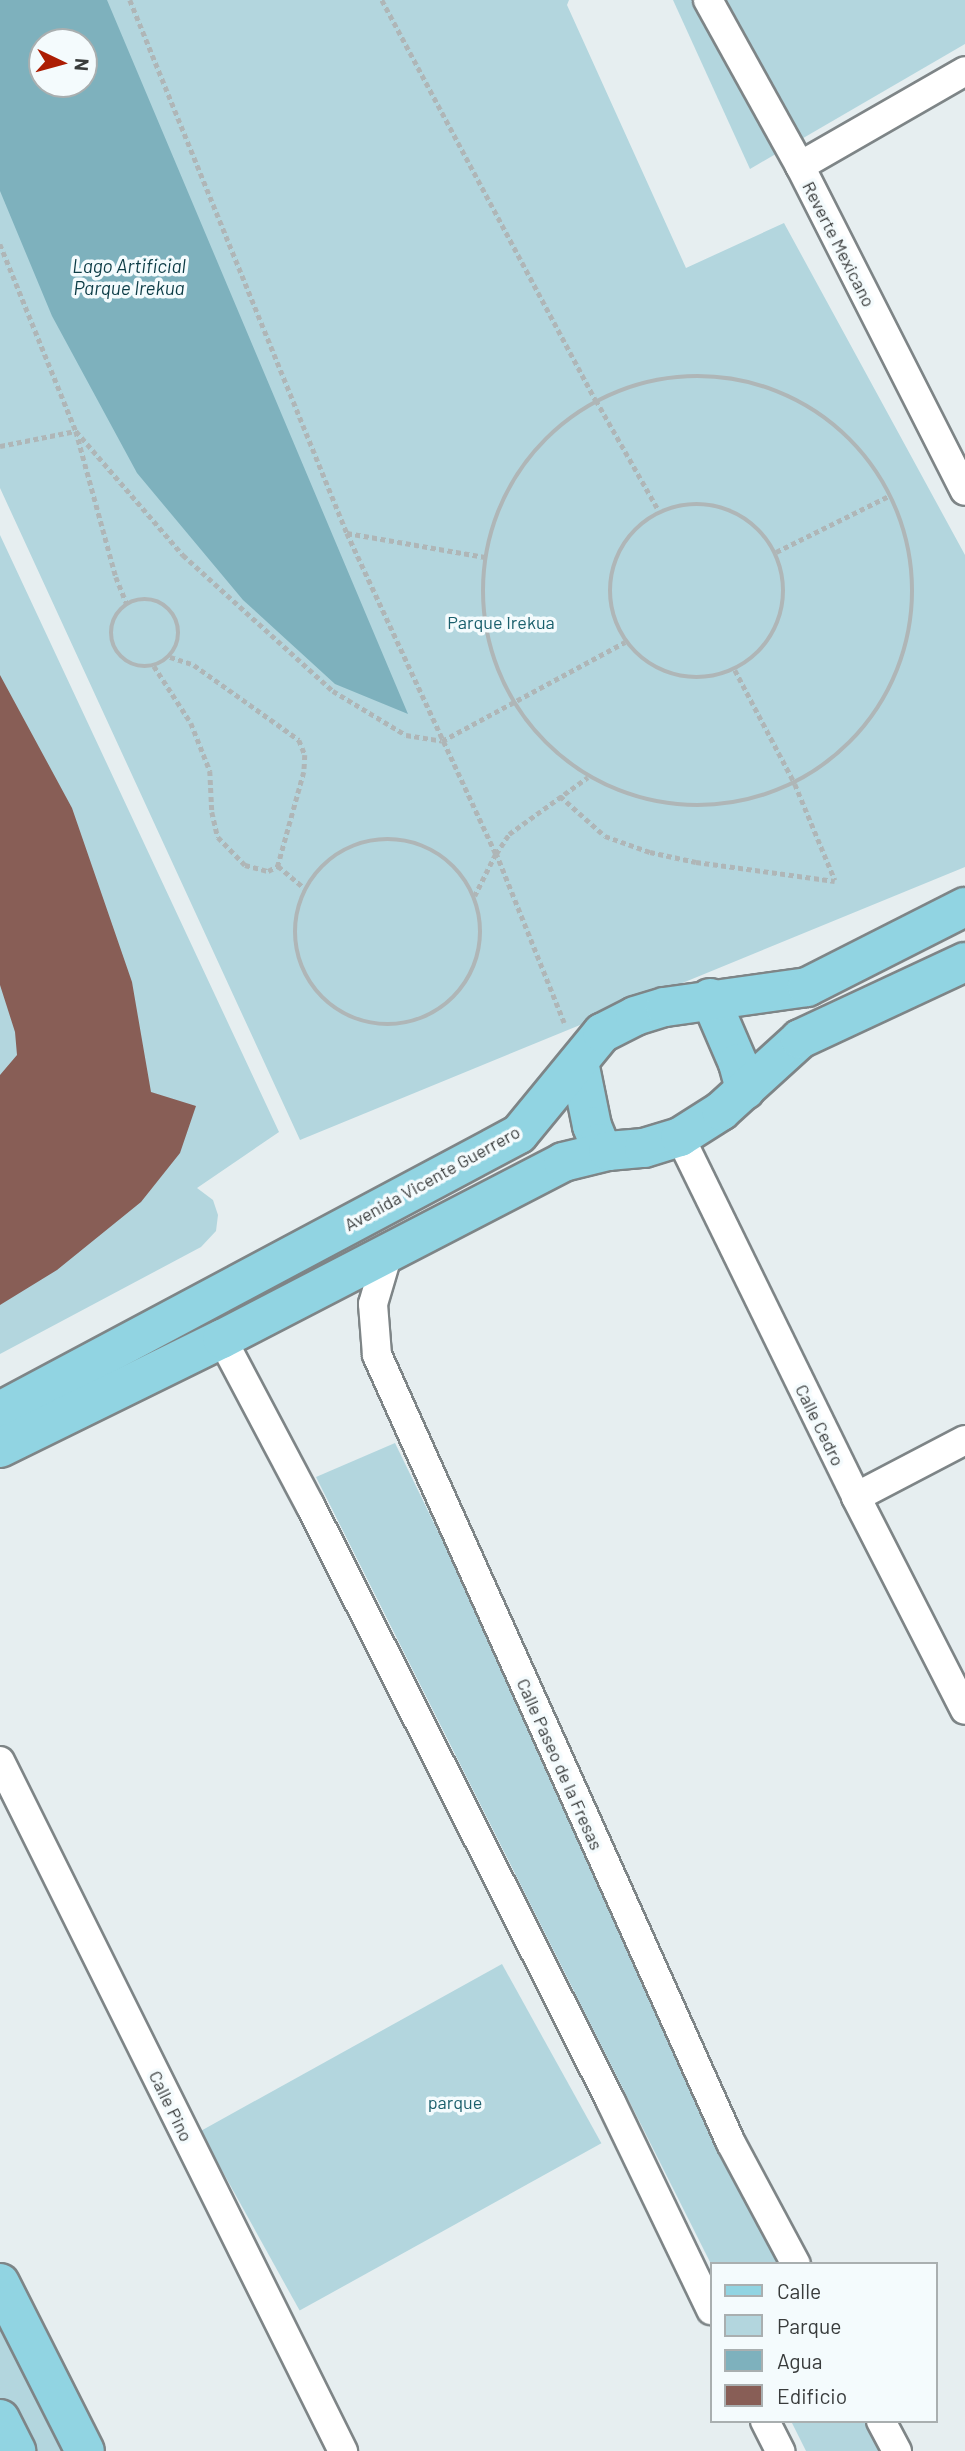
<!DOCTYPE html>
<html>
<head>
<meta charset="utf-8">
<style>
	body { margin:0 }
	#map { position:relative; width:965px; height:2451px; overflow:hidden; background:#e6eef0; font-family:Barlow,sans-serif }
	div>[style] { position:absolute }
	.green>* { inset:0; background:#b3d6de; transform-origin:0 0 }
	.water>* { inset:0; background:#7eb1bd }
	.building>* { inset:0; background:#885e56 }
	.path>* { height:4.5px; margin-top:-2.25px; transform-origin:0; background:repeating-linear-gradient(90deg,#afb6b7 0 5px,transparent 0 8.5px) }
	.path>.ring { margin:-2.25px; padding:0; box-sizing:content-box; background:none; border:4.5px solid #afb6b7; border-radius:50% }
	.roads { filter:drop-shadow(2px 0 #7e8587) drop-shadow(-2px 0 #7e8587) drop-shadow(0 2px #7e8587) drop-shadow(0 -2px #7e8587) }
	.minor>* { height:28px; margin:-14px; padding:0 14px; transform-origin:14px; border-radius:14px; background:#fff }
	.primary>* { height:38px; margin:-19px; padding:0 19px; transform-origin:19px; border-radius:19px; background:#91d4e2 }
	span { translate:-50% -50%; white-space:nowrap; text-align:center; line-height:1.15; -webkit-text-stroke:7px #f4fbfd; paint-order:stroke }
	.street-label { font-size:18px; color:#393c3c }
	.park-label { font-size:18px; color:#1a5f6c }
	.water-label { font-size:19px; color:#0c3c46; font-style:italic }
	.legend { position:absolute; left:710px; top:2262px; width:228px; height:161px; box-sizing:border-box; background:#f4fbfd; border:2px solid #a9afb0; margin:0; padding:9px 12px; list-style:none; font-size:21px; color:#393c3c }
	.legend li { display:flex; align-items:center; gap:14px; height:35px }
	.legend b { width:35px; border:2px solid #a9afb0 }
	.north { position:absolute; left:28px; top:28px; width:70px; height:70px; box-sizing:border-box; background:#f4fbfd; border:2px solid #a9afb0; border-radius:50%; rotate:95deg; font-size:19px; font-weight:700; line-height:28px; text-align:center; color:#393c3c }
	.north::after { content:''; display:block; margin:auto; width:24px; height:32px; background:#ac1d03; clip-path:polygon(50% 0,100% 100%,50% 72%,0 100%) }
</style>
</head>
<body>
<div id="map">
	<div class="green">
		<i style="clip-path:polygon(evenodd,0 0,569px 0,567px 5px,686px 268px,784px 223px,965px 555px,965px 867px,300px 1140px,0 488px,0 0,42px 42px,84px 42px,84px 84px,42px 84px,42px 42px)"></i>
		<i style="clip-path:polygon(673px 0,965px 0,965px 44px,750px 169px)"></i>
		<i style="clip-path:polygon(0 535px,279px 1132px,197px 1188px,213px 1200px,218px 1215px,216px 1231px,201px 1247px,0 1354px)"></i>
		<i style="clip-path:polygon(395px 1443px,794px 2264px,711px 2264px,316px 1477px)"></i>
		<i style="left:502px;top:1964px;width:205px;height:345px;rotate:61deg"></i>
		<i style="clip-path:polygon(0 2322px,67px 2451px,28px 2451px,0 2398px)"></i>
		<i style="clip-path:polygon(791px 2421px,871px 2421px,885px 2451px,806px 2451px)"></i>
	</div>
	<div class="water">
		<i style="clip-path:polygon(evenodd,0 0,107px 0,408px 714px,335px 684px,243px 600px,137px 473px,52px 316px,0 191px,0 0,42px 42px,84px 42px,84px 84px,42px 84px,42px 42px)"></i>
	</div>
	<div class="building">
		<i style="clip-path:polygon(0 675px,72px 808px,132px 982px,151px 1092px,196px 1106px,180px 1153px,141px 1202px,57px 1270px,0 1305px,0 1075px,17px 1055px,15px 1032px,0 985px)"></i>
	</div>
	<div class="path">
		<i style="left:130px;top:0;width:575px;rotate:67.85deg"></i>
		<i style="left:347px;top:533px;width:140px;rotate:9.9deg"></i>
		<i style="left:382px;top:0;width:454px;rotate:61.9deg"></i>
		<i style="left:596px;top:400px;width:128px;rotate:60.4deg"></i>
		<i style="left:0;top:244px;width:202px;rotate:67.9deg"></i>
		<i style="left:76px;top:431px;width:164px;rotate:49.2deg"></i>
		<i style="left:183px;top:555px;width:202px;rotate:42.2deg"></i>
		<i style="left:333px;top:691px;width:85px;rotate:31.1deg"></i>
		<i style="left:406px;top:735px;width:36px;rotate:9deg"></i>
		<i style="left:442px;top:741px;width:208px;rotate:-28.4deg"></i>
		<i class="ring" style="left:483px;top:376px;width:425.5px;height:425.5px"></i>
		<i style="left:0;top:446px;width:77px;rotate:-11.2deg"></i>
		<i style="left:76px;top:431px;width:151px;rotate:74.7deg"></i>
		<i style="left:116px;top:577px;width:29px;rotate:68deg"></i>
		<i class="ring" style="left:610px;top:504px;width:169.5px;height:169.5px"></i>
		<i style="left:347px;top:533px;width:354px;rotate:65.1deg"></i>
		<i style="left:496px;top:854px;width:47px;rotate:116.6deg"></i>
		<i style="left:776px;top:552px;width:128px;rotate:-26.4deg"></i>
		<i class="ring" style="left:111px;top:599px;width:63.5px;height:63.5px"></i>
		<i style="left:170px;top:657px;width:25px;rotate:18deg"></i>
		<i style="left:194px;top:665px;width:129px;rotate:35.5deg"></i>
		<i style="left:299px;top:740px;width:16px;rotate:68deg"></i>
		<i style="left:305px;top:755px;width:17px;rotate:93deg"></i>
		<i style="left:304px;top:772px;width:98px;rotate:105.5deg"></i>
		<i style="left:154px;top:666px;width:68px;rotate:57deg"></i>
		<i style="left:191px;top:723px;width:52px;rotate:68.4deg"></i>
		<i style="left:210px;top:771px;width:41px;rotate:87.2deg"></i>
		<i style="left:212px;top:812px;width:26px;rotate:77deg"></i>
		<i style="left:218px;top:837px;width:39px;rotate:46deg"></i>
		<i style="left:245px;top:865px;width:24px;rotate:15deg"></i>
		<i style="left:268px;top:871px;width:11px;rotate:-27deg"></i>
		<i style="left:278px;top:866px;width:35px;rotate:40deg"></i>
		<i style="left:735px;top:670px;width:129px;rotate:62.2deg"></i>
		<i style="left:795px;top:784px;width:104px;rotate:67.4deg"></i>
		<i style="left:560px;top:796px;width:60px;rotate:41.6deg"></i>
		<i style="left:605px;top:836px;width:48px;rotate:19.6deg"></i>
		<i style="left:650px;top:852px;width:47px;rotate:12.3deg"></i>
		<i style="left:696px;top:862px;width:140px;rotate:7.8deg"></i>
		<i class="ring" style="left:295px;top:839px;width:181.5px;height:181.5px"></i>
		<i style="left:564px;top:1023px;width:182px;rotate:-111.9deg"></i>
		<i style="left:496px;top:854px;width:24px;rotate:-57deg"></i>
		<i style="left:509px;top:834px;width:97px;rotate:-35.8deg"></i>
	</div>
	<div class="roads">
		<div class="minor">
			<i style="left:708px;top:0;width:190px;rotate:61deg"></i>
			<i style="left:800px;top:166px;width:364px;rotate:63.1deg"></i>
			<i style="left:800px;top:166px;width:190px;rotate:-29.9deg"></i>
			<i style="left:680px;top:1137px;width:401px;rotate:63.9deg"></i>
			<i style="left:856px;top:1497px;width:239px;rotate:62.9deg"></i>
			<i style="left:388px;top:1253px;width:53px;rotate:106.4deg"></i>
			<i style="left:373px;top:1304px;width:51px;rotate:85.5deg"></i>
			<i style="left:377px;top:1355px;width:864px;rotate:65.81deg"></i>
			<i style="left:731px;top:2143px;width:137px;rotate:61.8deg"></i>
			<i style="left:222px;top:1339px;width:188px;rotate:62.1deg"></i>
			<i style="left:310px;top:1505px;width:669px;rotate:63.24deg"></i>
			<i style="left:611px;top:2102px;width:231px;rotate:64.3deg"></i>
			<i style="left:856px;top:1497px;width:123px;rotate:-27.6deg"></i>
			<i style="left:0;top:1761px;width:771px;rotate:63.57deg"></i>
			<i style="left:765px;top:2421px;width:34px;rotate:63deg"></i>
			<i style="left:881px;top:2421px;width:34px;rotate:62deg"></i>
		</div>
		<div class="primary">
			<i style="left:710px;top:998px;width:71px;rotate:66.7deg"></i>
			<i style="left:738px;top:1063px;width:28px;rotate:75deg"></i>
			<i style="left:579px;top:1062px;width:65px;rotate:78.5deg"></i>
			<i style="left:592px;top:1126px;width:18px;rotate:68deg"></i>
			<i style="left:599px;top:1143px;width:12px;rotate:42deg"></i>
			<i style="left:0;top:1411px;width:588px;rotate:-28.09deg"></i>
			<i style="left:519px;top:1134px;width:131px;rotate:-50.6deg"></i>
			<i style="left:602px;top:1033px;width:37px;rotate:-27deg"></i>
			<i style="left:635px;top:1016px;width:31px;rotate:-17deg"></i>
			<i style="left:665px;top:1007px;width:143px;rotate:-8deg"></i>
			<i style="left:807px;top:987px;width:177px;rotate:-26.9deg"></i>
			<i style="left:0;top:1448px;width:247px;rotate:-26.2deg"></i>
			<i style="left:222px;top:1339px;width:384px;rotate:-27.4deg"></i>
			<i style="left:563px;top:1162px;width:46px;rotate:-13.7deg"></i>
			<i style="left:608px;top:1151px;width:36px;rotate:-5deg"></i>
			<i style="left:644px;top:1148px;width:38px;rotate:-17deg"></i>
			<i style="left:680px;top:1137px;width:49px;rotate:-32.4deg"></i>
			<i style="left:721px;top:1111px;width:107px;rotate:-42.3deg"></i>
			<i style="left:800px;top:1039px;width:182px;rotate:-25deg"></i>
			<i style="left:0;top:2283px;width:188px;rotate:63.2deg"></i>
			<i style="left:0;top:2419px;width:36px;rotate:63deg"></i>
		</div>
	</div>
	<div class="street-label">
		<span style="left:839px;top:244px;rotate:63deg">Reverte Mexicano</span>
		<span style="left:432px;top:1178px;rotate:-29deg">Avenida Vicente Guerrero</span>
		<span style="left:820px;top:1425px;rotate:64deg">Calle Cedro</span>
		<span style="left:560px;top:1764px;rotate:66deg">Calle Paseo de la Fresas</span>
		<span style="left:171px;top:2106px;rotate:64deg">Calle Pino</span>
	</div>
	<div class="park-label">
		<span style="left:501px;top:622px">Parque Irekua</span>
		<span style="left:455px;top:2102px">parque</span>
	</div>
	<div class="water-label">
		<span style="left:129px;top:277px">Lago Artificial<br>Parque Irekua</span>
	</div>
	<ul class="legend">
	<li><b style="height:9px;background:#91d4e2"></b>Calle</li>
	<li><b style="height:19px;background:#b3d6de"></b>Parque</li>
	<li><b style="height:19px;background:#7eb1bd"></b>Agua</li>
	<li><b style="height:19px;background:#885e56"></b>Edificio</li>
	</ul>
	<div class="north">N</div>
</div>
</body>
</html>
